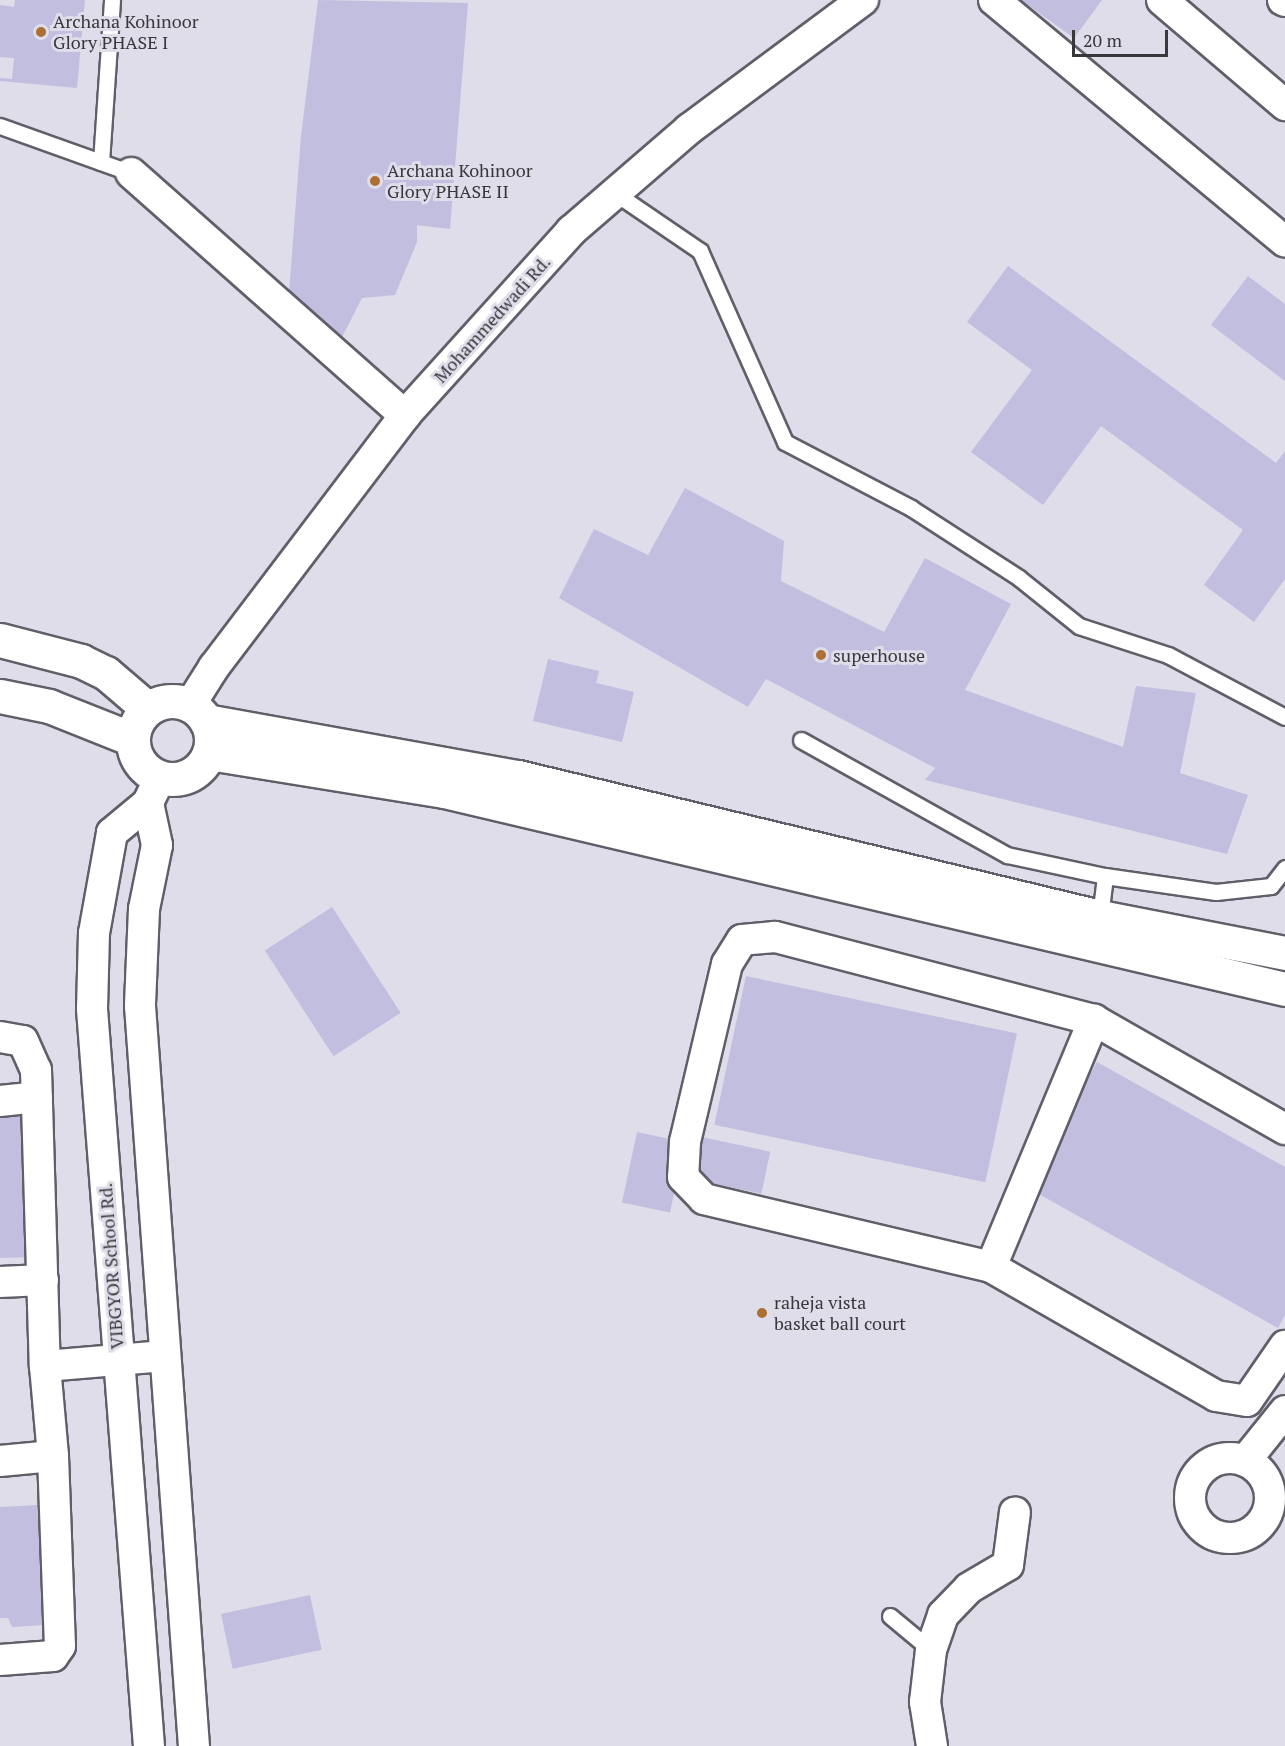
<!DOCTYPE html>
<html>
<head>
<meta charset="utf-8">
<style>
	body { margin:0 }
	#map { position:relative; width:1285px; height:1746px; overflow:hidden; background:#dedde9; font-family:"PT Serif",serif }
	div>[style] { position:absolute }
	.building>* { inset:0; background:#c1bee0; transform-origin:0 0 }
	.roads { filter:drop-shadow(2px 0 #605f69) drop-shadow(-2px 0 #605f69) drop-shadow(0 2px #605f69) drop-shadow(0 -2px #605f69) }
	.service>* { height:15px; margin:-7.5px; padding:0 7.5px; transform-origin:7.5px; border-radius:7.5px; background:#fff }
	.minor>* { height:30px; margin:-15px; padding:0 15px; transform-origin:15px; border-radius:15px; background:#fff }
	.minor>.ring { margin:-15px; padding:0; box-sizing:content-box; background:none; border:30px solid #fff; border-radius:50% }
	.tertiary>* { height:33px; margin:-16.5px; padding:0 16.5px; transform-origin:16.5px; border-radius:16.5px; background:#fff }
	.tertiary>.ring { margin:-16.5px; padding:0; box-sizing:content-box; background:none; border:33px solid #fff; border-radius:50% }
	.dots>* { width:16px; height:16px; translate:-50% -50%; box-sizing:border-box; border:3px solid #dedde9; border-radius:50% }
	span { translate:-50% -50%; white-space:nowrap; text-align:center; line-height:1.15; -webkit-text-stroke:6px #dedde9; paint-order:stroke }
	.poi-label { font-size:18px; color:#37373c }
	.left { translate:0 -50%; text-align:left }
	.street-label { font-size:18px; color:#37373c }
	.scale { position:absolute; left:1072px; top:30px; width:96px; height:27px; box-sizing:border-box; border:3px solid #37373c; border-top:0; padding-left:8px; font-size:18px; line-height:21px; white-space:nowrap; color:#37373c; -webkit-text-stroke:4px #dedde9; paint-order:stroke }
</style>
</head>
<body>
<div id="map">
	<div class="building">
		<i style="clip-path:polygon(15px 0,85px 0,77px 88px,0 81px,0 78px,12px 79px,14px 58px,0 57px,0 5px,14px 7px)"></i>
		<i style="clip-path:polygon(318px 0,468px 3px,450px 229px,417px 225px,417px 242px,395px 295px,362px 298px,340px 341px,289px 293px,301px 136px)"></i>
		<i style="clip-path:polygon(1021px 0,1102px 0,1074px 38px)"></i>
		<i style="clip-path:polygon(1008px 266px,1276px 463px,1285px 451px,1285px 579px,1254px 622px,1204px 585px,1243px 530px,1101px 426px,1043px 505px,971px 452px,1032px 370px,967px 322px)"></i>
		<i style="clip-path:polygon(1248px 276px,1285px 304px,1285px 381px,1211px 325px)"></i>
		<i style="clip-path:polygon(685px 488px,784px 541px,781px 581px,884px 632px,925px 558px,1011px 604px,965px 690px,1123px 747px,1136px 686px,1196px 693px,1180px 773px,1248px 795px,1227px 854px,925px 780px,935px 768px,766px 679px,748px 707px,559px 598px,594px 529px,648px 555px)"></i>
		<i style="clip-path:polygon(548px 659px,599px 671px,596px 683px,634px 692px,622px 742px,533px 721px)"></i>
		<i style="left:332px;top:907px;width:126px;height:80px;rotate:57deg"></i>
		<i style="left:746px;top:976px;width:277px;height:152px;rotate:12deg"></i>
		<i style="clip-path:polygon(1097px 1062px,1285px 1167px,1285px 1315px,1278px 1328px,1028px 1188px)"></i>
		<i style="clip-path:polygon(0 1116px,21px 1116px,31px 1257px,0 1258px)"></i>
		<i style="left:637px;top:1132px;width:49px;height:72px;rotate:12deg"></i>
		<i style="left:692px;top:1135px;width:80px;height:43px;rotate:12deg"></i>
		<i style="clip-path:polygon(39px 1505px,45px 1625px,12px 1627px,8px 1618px,0 1618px,0 1507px)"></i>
		<i style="left:310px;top:1595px;width:56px;height:91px;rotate:78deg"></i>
	</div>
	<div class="roads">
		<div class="service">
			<i style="left:0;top:126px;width:139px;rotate:19.7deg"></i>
			<i style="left:101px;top:162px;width:162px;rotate:-86.1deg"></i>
			<i style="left:615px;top:193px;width:103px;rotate:34.3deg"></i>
			<i style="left:700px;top:251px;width:209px;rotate:66deg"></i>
			<i style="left:785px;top:442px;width:142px;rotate:27.6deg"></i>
			<i style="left:911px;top:508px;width:129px;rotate:32.9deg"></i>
			<i style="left:1019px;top:578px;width:77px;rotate:38.7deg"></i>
			<i style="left:1079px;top:626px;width:94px;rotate:18deg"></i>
			<i style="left:1168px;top:655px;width:132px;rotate:27.9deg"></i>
			<i style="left:801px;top:740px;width:236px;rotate:29.2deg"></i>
			<i style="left:1007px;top:855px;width:100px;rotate:12.1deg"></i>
			<i style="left:1100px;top:917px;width:41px;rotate:-83deg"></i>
			<i style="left:1105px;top:876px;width:112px;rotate:8.2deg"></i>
			<i style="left:1216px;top:892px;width:55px;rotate:-6.2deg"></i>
			<i style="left:1271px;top:886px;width:23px;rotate:-52deg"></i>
			<i style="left:890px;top:1616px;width:53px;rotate:39.7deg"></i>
		</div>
		<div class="minor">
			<i style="left:994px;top:0;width:378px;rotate:39.7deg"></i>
			<i style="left:1162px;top:0;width:162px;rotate:40.5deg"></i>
			<i style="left:1283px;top:0;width:2px;rotate:27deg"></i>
			<i style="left:131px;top:173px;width:366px;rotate:41.5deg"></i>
			<i style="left:190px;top:705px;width:45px;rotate:-57.7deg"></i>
			<i style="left:214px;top:667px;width:316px;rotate:-52.8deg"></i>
			<i style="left:405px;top:415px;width:248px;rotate:-47.9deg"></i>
			<i style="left:571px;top:231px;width:156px;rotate:-40.8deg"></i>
			<i style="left:689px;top:129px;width:217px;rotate:-36.6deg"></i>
			<i style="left:160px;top:778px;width:28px;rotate:116deg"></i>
			<i style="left:148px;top:803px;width:43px;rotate:77.9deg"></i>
			<i style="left:157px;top:845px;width:65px;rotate:101.5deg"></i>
			<i style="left:144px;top:909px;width:97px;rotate:92.4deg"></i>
			<i style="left:140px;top:1006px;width:742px;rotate:85.83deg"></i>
			<i style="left:148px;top:803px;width:47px;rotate:140.2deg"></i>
			<i style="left:112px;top:833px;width:102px;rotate:100.2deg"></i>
			<i style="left:94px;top:933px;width:76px;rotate:91.5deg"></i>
			<i style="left:92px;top:1009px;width:739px;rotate:85.58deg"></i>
			<i style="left:0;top:1037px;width:23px;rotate:10deg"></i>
			<i style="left:23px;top:1041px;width:32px;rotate:66deg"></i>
			<i style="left:36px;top:1070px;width:296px;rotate:88.3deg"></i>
			<i style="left:45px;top:1366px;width:90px;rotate:84.9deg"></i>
			<i style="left:53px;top:1456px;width:190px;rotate:87.9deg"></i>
			<i style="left:60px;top:1646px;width:12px;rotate:125deg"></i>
			<i style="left:53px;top:1656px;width:53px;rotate:175.7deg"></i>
			<i style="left:0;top:1101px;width:37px;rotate:-6deg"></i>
			<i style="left:1285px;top:1129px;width:220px;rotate:-150.3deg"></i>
			<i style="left:1094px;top:1020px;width:330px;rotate:-165.4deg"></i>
			<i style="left:775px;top:937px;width:33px;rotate:175deg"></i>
			<i style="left:742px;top:940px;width:28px;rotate:122deg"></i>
			<i style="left:727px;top:964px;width:183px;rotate:103.3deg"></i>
			<i style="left:685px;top:1142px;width:35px;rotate:93deg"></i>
			<i style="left:683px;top:1177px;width:30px;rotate:46deg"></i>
			<i style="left:704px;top:1199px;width:295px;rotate:13.3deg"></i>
			<i style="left:991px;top:1267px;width:259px;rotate:29.8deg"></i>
			<i style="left:1216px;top:1396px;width:31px;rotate:9deg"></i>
			<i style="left:1247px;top:1401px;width:67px;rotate:-55.4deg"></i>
			<i style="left:991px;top:1267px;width:268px;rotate:-67.4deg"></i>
			<i style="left:0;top:1282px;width:43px;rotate:-2.7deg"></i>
			<i style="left:45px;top:1366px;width:120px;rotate:-4.8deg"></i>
			<i class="ring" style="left:1190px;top:1458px;width:50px;height:50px"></i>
			<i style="left:0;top:1461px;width:53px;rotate:-5.4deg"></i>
			<i style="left:1245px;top:1461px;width:64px;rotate:-51.3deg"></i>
			<i style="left:932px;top:1746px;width:45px;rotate:-99deg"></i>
			<i style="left:925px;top:1702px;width:52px;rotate:-83.4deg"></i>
			<i style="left:931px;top:1650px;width:37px;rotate:-71deg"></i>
			<i style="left:943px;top:1615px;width:37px;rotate:-46deg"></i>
			<i style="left:969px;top:1588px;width:45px;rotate:-30.5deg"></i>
			<i style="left:1008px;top:1565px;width:53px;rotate:-82.5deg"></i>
		</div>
		<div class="tertiary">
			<i style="left:0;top:640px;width:84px;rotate:14.5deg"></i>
			<i style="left:81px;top:661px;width:28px;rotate:26deg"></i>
			<i style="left:106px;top:673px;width:55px;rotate:40.6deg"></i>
			<i style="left:0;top:696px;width:50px;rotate:11.5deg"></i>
			<i style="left:49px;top:706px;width:89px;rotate:21.7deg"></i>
			<i class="ring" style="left:133px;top:701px;width:45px;height:45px"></i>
			<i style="left:206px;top:721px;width:317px;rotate:10.2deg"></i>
			<i style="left:518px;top:777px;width:599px;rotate:13.53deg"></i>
			<i style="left:1100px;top:917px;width:188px;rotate:11deg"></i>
			<i style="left:209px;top:753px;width:238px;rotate:9.2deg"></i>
			<i style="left:444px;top:791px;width:864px;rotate:13.25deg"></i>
		</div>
	</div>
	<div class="dots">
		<i style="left:41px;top:32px;background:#ad7034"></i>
		<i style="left:375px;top:181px;background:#ad7034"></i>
		<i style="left:821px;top:655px;background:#ad7034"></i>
		<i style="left:762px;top:1313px;background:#ad7034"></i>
	</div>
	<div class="poi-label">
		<span class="left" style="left:53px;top:32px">Archana Kohinoor<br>Glory PHASE I</span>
		<span class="left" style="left:387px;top:181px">Archana Kohinoor<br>Glory PHASE II</span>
		<span class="left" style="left:833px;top:655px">superhouse</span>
		<span class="left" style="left:774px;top:1313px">raheja vista<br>basket ball court</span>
	</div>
	<div class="street-label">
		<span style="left:492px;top:319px;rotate:-48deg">Mohammedwadi Rd.</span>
		<span style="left:111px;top:1266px;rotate:-94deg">VIBGYOR School Rd.</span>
	</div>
	<div class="scale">20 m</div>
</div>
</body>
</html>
